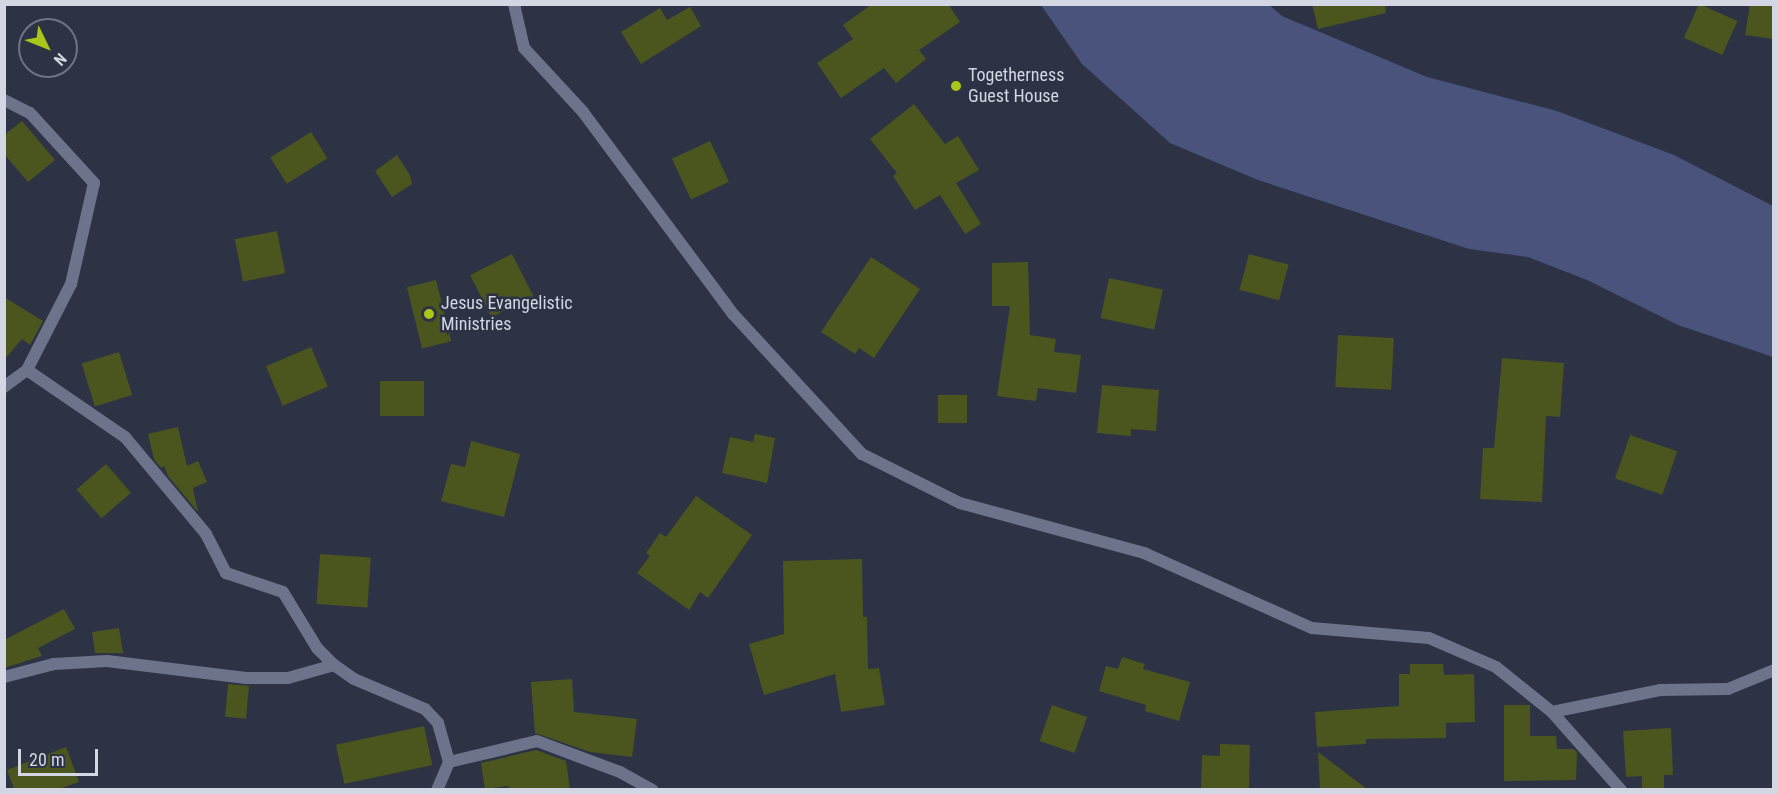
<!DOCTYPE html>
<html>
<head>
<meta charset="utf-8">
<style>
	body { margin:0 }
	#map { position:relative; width:1778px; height:794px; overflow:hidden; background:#2d3245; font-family:"Roboto Condensed",sans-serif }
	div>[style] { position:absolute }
	.green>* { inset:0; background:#49537b }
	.building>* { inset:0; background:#4a561e; transform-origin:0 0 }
	.street>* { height:12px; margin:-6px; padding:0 6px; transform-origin:6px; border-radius:6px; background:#6d738a }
	.dots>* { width:16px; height:16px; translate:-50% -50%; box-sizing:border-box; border:3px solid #2d3245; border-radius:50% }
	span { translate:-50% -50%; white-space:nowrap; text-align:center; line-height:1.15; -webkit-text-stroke:5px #2d3245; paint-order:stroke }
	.poi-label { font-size:18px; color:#d3d7e3 }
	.left { translate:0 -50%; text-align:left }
	.frame { position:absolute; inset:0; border:6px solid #d3d7e3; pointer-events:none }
	.north { position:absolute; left:18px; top:18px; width:60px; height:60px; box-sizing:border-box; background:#2d3245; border:2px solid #6f7484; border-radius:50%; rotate:133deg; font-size:16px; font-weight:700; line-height:24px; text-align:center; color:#d3d7e3 }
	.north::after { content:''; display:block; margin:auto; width:21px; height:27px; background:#a9c719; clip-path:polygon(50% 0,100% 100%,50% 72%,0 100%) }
	.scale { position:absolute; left:18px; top:749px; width:80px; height:27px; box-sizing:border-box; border:3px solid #d3d7e3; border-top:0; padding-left:8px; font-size:18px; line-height:21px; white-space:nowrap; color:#d3d7e3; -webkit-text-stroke:4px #2d3245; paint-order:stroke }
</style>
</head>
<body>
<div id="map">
	<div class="green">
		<i style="clip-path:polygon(1041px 5px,1269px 5px,1282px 16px,1427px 77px,1557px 111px,1674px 155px,1773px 206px,1773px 357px,1678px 325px,1587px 280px,1528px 257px,1469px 249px,1258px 180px,1170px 143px,1082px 64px)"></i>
	</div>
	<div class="building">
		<i style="clip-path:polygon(872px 4px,948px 4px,960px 22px,919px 50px,926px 59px,896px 83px,884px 68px,841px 98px,817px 63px,853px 39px,843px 25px)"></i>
		<i style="clip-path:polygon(1312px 4px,1385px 4px,1386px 13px,1318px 29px)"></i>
		<i style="left:1699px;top:4px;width:42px;height:37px;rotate:24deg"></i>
		<i style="clip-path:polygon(1750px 4px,1773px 4px,1773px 39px,1745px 35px)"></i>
		<i style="clip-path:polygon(690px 7px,701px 26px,641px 64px,621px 32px,660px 8px,667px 20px)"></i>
		<i style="clip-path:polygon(914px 104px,945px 144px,958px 136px,979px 170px,956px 183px,981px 224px,965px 234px,940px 195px,915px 210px,893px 176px,897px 173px,870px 139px)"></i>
		<i style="clip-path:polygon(22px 121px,55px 160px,28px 182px,4px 154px,4px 135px)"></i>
		<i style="left:311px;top:132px;width:31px;height:48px;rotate:58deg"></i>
		<i style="left:710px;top:141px;width:45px;height:42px;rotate:65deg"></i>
		<i style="clip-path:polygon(397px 155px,410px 175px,412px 184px,392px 197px,375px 171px)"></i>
		<i style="left:277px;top:231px;width:43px;height:43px;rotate:79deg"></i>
		<i style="left:512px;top:254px;width:47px;height:47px;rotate:63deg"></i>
		<i style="left:1249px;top:254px;width:41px;height:37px;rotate:15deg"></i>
		<i style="clip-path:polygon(871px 257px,920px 289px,874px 358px,859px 348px,855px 354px,821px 332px)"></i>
		<i style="clip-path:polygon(1028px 262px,1030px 335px,1056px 339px,1054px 352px,1081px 355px,1076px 393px,1038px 388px,1036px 401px,997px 396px,1010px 306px,992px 306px,992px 263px)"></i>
		<i style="left:1109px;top:278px;width:55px;height:41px;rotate:12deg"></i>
		<i style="left:436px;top:280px;width:63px;height:30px;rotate:76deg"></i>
		<i style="clip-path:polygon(4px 297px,43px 321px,30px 345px,22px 339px,4px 360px)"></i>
		<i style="left:1338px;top:335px;width:56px;height:52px;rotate:3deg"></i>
		<i style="left:311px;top:347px;width:43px;height:49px;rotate:67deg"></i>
		<i style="left:119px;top:352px;width:45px;height:39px;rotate:73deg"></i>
		<i style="clip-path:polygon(1502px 358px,1564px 363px,1560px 417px,1546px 416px,1542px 502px,1480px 499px,1483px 448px,1494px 448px)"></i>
		<i style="left:380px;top:381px;width:44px;height:35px"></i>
		<i style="clip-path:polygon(1102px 385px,1159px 390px,1156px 431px,1131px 429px,1131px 436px,1097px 433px)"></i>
		<i style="left:967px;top:395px;width:28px;height:29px;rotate:90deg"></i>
		<i style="clip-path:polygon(178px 427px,187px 466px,198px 461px,207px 482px,193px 488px,198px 512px,168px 476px,164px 466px,161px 468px,154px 459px,148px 434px)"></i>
		<i style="clip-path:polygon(755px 434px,775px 438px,767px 483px,722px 473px,730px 437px,753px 442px)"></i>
		<i style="left:1630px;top:435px;width:50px;height:46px;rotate:19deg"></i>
		<i style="clip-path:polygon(471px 441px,520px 454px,504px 517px,441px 501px,451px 464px,465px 467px)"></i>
		<i style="left:106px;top:464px;width:38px;height:39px;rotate:49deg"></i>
		<i style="clip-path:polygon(696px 496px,752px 535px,708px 598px,700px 592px,689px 610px,637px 573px,650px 556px,646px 553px,660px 533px,666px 537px)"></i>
		<i style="left:320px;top:554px;width:51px;height:50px;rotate:4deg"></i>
		<i style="clip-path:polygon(862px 559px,863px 617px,867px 617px,868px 669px,879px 668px,885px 705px,841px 712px,835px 674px,764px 695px,749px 644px,784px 634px,783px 561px)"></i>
		<i style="clip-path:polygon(64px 609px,75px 629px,38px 648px,42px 656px,4px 668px,4px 640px)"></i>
		<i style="clip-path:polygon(119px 628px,123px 653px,95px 653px,92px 632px)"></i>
		<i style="clip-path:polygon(1122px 657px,1145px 664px,1143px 669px,1190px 682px,1179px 721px,1145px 711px,1146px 705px,1099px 691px,1106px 666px,1118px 669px)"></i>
		<i style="clip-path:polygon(1410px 664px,1443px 664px,1444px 675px,1474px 674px,1475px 722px,1446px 723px,1446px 738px,1366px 739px,1366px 744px,1317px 747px,1315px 712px,1399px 706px,1399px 674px,1410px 674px)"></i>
		<i style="clip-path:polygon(572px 679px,574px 712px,637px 719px,632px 757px,590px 752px,535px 733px,531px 682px)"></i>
		<i style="left:228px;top:684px;width:21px;height:33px;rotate:5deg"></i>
		<i style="left:1052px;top:705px;width:37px;height:38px;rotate:19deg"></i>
		<i style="clip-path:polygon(1504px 705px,1530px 705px,1530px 736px,1556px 736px,1557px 749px,1573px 749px,1577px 752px,1576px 780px,1504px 781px)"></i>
		<i style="left:424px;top:726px;width:40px;height:90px;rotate:78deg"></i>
		<i style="clip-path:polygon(1671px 728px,1673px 775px,1664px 775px,1664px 789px,1642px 789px,1642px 776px,1626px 777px,1623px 731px)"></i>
		<i style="clip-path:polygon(1220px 744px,1250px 745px,1249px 789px,1201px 789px,1202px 755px,1220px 756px)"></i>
		<i style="clip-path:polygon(66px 747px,79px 782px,59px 789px,14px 789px,7px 770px)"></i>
		<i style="clip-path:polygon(536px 750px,566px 761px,570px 789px,509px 789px,508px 786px,485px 789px,481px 763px)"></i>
		<i style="clip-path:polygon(1318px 752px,1367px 789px,1320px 789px)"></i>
	</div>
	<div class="street">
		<i style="left:514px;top:4px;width:45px;rotate:77.2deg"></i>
		<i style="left:524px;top:48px;width:87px;rotate:47.3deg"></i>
		<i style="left:583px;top:112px;width:253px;rotate:53.4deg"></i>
		<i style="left:734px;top:315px;width:189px;rotate:47.4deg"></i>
		<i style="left:862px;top:454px;width:110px;rotate:26.6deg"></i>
		<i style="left:960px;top:503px;width:191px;rotate:15.2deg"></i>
		<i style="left:1144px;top:553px;width:184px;rotate:24.1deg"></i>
		<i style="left:1312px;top:628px;width:117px;rotate:4.9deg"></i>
		<i style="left:1429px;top:638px;width:73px;rotate:23.4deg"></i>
		<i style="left:1496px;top:667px;width:72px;rotate:38.8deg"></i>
		<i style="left:1552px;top:712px;width:104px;rotate:48.5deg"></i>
		<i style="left:4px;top:100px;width:29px;rotate:27deg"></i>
		<i style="left:30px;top:113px;width:95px;rotate:47.6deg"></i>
		<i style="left:94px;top:183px;width:104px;rotate:102.8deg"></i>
		<i style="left:71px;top:284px;width:97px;rotate:117.1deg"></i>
		<i style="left:27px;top:370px;width:29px;rotate:144deg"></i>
		<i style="left:27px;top:370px;width:119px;rotate:34.4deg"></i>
		<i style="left:125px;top:437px;width:126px;rotate:50.1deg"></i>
		<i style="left:206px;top:534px;width:44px;rotate:62.9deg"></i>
		<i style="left:226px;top:573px;width:60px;rotate:18.4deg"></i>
		<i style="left:283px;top:592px;width:66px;rotate:58.7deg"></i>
		<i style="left:317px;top:648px;width:24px;rotate:45deg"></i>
		<i style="left:334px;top:665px;width:24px;rotate:35deg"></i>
		<i style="left:354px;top:679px;width:77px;rotate:22.9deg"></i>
		<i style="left:425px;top:709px;width:19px;rotate:47deg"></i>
		<i style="left:438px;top:723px;width:41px;rotate:74.2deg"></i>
		<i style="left:449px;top:762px;width:30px;rotate:113deg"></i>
		<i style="left:4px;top:677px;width:52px;rotate:-14.6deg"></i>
		<i style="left:54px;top:664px;width:53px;rotate:-3.2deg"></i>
		<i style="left:107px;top:661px;width:140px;rotate:7deg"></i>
		<i style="left:246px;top:678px;width:42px"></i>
		<i style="left:288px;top:678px;width:48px;rotate:-15.8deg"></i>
		<i style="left:1552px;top:712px;width:110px;rotate:-11.5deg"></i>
		<i style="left:1660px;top:690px;width:68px;rotate:-0.8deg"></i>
		<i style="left:1728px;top:689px;width:50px;rotate:-22.4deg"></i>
		<i style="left:449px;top:762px;width:90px;rotate:-13.4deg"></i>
		<i style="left:537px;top:741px;width:89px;rotate:20.5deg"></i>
		<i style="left:620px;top:772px;width:37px;rotate:29deg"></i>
	</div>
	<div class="dots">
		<i style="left:956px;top:86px;background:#a9c719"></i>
		<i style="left:429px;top:314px;background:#a9c719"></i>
	</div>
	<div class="poi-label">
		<span class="left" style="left:968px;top:86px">Togetherness<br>Guest House</span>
		<span class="left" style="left:441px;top:314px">Jesus Evangelistic<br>Ministries</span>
	</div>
	<div class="frame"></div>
	<div class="north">N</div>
	<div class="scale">20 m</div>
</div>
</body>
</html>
